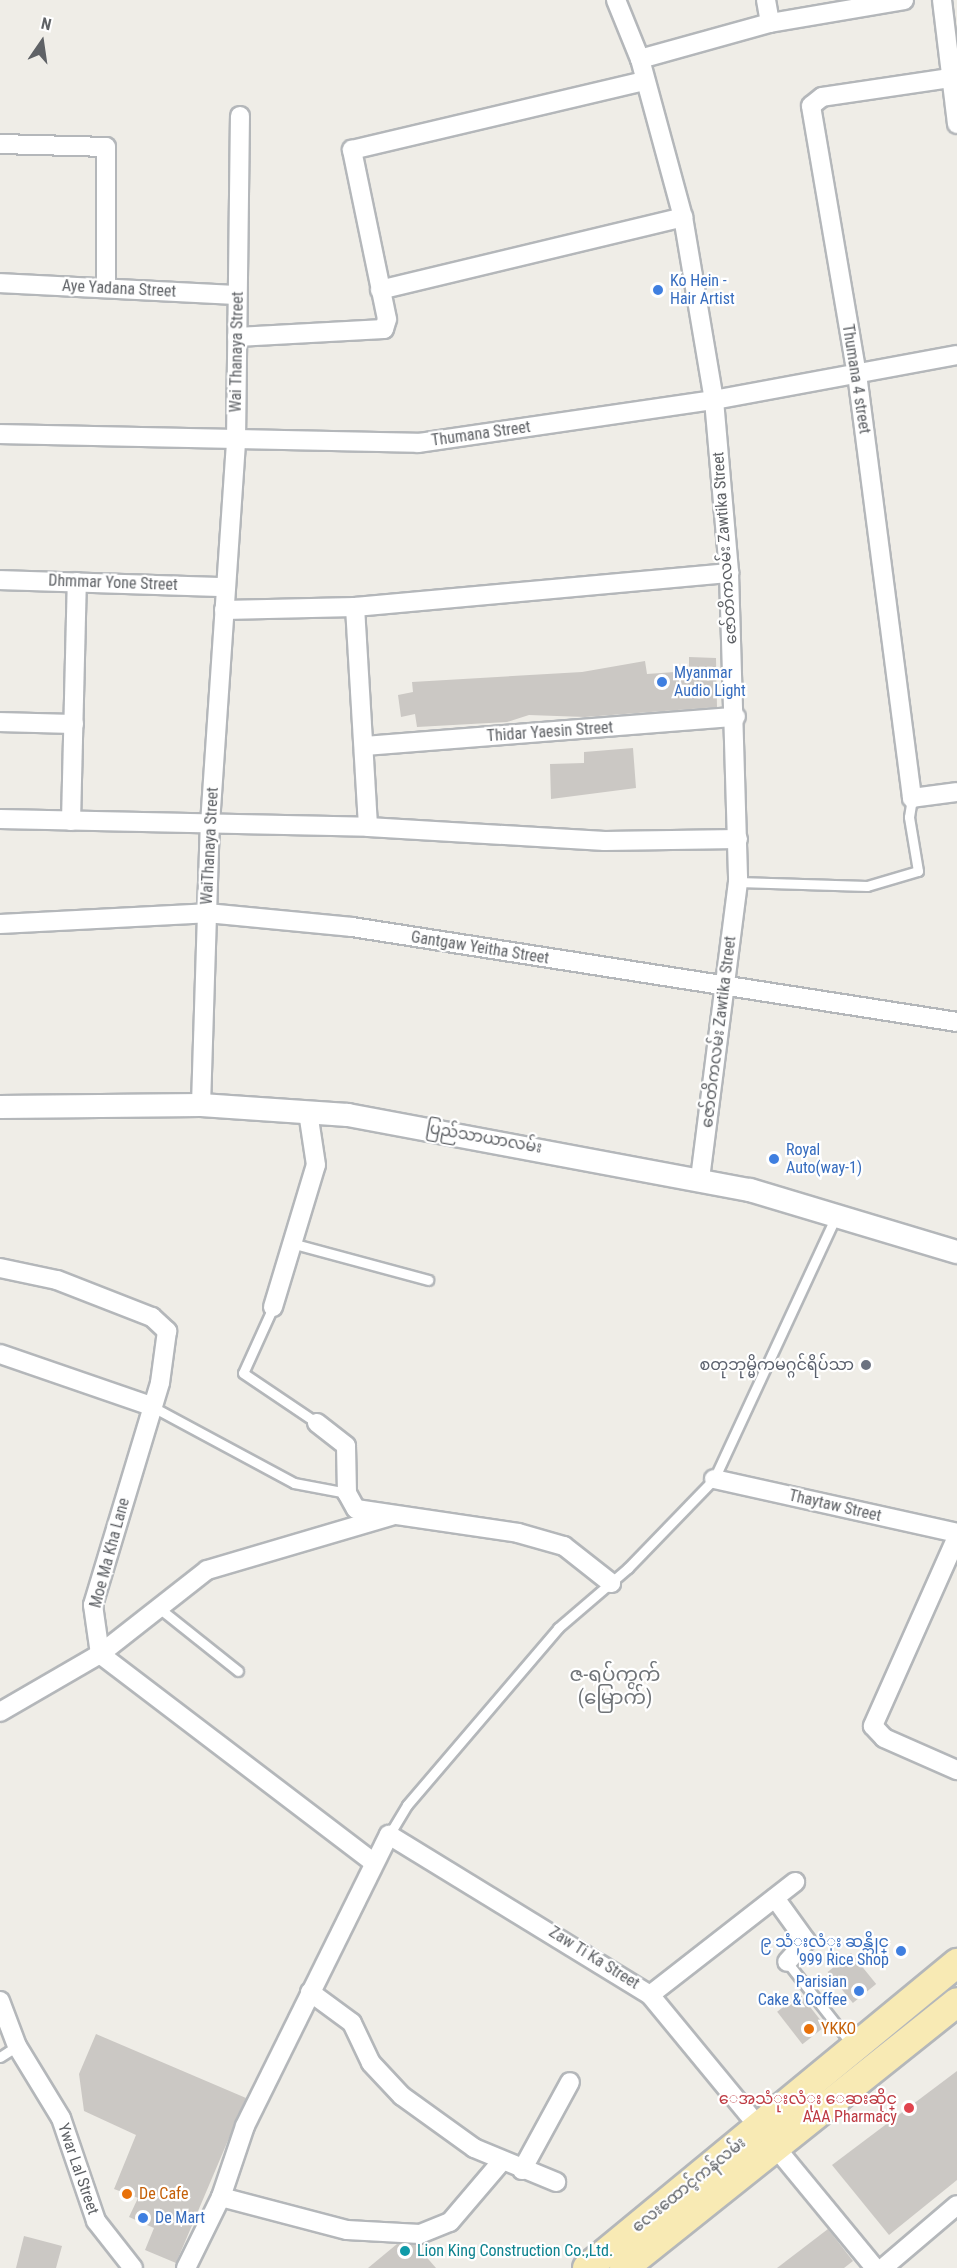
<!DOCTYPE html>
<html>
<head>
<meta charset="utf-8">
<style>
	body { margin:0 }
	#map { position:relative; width:957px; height:2268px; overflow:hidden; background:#efede7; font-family:"Roboto Condensed","Noto Sans Myanmar",sans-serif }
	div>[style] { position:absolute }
	.building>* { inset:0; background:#cbc8c4; transform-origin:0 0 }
	.roads { filter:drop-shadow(2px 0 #b4b7ba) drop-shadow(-2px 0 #b4b7ba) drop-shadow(0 2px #b4b7ba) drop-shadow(0 -2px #b4b7ba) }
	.service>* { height:9px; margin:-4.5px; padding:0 4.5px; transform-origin:4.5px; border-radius:4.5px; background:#fff }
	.minor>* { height:18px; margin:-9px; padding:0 9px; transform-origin:9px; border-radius:9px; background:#fff }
	.tertiary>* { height:22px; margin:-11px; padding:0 11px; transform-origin:11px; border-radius:11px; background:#fff }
	.primary>* { height:28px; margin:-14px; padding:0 14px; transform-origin:14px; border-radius:14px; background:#f8eab4 }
	.dots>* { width:16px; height:16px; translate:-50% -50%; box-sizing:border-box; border:3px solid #fff; border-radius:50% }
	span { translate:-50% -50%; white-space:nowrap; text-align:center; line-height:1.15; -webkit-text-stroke:4.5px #fff; paint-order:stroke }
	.shop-label { font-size:16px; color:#366cbe }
	.left { translate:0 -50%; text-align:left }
	.right { translate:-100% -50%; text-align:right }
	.street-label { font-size:16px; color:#5f6266 }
	.worship-label { font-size:16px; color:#5b616d }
	.food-label { font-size:16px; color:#c56008 }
	.health-label { font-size:16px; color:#be3a42 }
	.culture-label { font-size:16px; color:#0d838f }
	.quarter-label { font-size:20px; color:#707478 }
	.north { position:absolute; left:12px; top:12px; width:60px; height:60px; -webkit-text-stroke:4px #fff; paint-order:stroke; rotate:13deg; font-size:16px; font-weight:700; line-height:24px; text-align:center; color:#5f6266 }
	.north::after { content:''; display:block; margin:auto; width:21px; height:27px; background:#5f6266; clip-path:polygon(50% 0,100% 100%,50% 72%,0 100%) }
</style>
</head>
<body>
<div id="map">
	<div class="building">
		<i style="clip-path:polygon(689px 657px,716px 658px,717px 707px,585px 717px,529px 715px,507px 722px,417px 727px,415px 714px,401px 717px,398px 695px,413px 692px,412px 682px,582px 672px,645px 661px,647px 674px,689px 671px)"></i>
		<i style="clip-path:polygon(633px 748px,636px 788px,551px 799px,550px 764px,584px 763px,584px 752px)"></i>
		<i style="left:851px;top:1953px;width:40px;height:30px;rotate:51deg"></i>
		<i style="left:800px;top:1994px;width:41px;height:29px;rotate:52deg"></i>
		<i style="clip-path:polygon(96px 2034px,246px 2098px,176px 2263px,145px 2250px,154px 2228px,129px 2217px,138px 2198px,114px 2189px,136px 2135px,84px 2111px,79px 2074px)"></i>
		<i style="clip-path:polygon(957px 2071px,957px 2180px,889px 2235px,832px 2165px)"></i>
		<i style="clip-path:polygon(828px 2229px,853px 2261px,844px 2268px,777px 2268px)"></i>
		<i style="clip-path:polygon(24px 2236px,62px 2246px,56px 2268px,16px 2268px)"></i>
		<i style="clip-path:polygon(397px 2244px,416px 2245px,436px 2268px,368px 2268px)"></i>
	</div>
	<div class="roads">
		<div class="service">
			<i style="left:738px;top:882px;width:129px;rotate:1.8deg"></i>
			<i style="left:867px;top:886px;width:53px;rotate:-16.4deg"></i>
			<i style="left:918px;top:871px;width:55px;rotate:-99.5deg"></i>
			<i style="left:909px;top:817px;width:19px;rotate:-81deg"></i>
			<i style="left:295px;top:1244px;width:138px;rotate:15.1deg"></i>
			<i style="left:273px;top:1307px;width:72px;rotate:114.4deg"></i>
			<i style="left:243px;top:1373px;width:89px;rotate:34deg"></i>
			<i style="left:151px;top:1406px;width:162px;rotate:28.3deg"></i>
			<i style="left:294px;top:1483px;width:54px;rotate:10.7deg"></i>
			<i style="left:159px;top:1608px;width:101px;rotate:38.6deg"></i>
			<i style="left:389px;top:1835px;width:35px;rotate:-59deg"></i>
			<i style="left:407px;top:1805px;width:233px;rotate:-49.5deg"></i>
			<i style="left:558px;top:1628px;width:92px;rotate:-40.6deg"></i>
			<i style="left:628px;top:1568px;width:124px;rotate:-46deg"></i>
			<i style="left:714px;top:1479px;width:290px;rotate:-65.1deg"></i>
			<i style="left:787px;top:1962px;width:107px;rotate:51.8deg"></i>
			<i style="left:0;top:2057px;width:20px;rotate:-33deg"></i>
		</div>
		<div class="minor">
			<i style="left:616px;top:0;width:64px;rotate:67.9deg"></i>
			<i style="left:640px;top:59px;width:164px;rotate:74.8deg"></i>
			<i style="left:683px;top:217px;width:186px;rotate:80.4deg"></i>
			<i style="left:714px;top:400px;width:174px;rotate:85deg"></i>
			<i style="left:729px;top:573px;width:309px;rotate:88.3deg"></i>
			<i style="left:738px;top:882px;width:298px;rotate:97.3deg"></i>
			<i style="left:766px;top:0;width:23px;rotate:80deg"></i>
			<i style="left:942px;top:0;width:125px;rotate:83.1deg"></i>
			<i style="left:640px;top:59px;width:135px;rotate:-15.5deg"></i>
			<i style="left:770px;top:23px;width:136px;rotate:-9.7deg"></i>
			<i style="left:950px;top:78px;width:129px;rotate:171.6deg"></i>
			<i style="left:822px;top:97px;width:14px;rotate:141deg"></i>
			<i style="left:811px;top:106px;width:272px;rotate:80.3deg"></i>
			<i style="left:857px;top:374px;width:428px;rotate:82.6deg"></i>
			<i style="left:912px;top:798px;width:45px;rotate:-7.6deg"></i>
			<i style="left:0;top:144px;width:106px;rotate:1.6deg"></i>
			<i style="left:106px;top:147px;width:141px;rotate:90deg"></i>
			<i style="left:0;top:283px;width:237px;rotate:2.9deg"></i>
			<i style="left:380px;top:290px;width:312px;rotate:-13.5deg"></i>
			<i style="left:237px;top:337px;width:147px;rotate:-3.1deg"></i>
			<i style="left:384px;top:329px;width:10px;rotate:-73deg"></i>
			<i style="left:387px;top:319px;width:173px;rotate:-101.7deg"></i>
			<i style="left:352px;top:150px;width:301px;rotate:-13.3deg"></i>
			<i style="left:0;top:434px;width:418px;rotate:1.2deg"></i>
			<i style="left:418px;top:443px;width:299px;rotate:-8.3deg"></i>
			<i style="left:714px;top:400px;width:247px;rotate:-10.5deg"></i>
			<i style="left:0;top:580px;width:226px;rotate:1.8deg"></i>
			<i style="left:355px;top:607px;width:220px;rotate:86.6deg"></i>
			<i style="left:224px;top:610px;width:131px;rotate:-1.3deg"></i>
			<i style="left:355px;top:607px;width:376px;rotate:-5.2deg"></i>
			<i style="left:0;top:722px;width:74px;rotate:1.5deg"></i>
			<i style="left:364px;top:746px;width:373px;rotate:-4.5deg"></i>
			<i style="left:0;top:819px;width:368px;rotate:1.2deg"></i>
			<i style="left:368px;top:827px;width:237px;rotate:3.4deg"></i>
			<i style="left:605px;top:841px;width:133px;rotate:-0.9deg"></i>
			<i style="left:71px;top:821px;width:239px;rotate:-88.6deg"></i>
			<i style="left:0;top:924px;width:207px;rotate:-3deg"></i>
			<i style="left:207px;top:913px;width:146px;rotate:5.5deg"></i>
			<i style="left:352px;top:927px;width:612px;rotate:8.92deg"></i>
			<i style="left:201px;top:1105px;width:281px;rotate:-88.2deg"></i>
			<i style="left:210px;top:824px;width:384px;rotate:-86.1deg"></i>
			<i style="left:236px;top:441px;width:325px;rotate:-89.3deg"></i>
			<i style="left:0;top:1268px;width:58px;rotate:11.9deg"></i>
			<i style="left:57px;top:1280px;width:102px;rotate:21.3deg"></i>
			<i style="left:152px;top:1317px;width:21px;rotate:43deg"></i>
			<i style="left:167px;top:1331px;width:52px;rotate:97.7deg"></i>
			<i style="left:160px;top:1383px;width:232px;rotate:106.8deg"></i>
			<i style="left:93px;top:1605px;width:49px;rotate:81.9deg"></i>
			<i style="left:100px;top:1654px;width:343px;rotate:37.3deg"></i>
			<i style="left:273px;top:1307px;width:148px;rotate:-73.2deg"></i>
			<i style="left:316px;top:1165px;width:54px;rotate:-98.6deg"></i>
			<i style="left:0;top:1354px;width:160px;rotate:19deg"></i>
			<i style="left:317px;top:1423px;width:37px;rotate:38deg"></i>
			<i style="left:346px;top:1446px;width:47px;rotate:88.8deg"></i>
			<i style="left:347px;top:1493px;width:18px;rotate:61deg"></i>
			<i style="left:356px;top:1509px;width:164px;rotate:8.4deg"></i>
			<i style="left:518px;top:1533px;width:48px;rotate:15.8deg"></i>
			<i style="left:564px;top:1546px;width:60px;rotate:38.2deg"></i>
			<i style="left:714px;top:1479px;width:249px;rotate:12.5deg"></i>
			<i style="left:957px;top:1537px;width:207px;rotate:114deg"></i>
			<i style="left:873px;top:1726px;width:16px;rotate:47deg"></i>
			<i style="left:884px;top:1738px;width:80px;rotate:23.7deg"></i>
			<i style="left:0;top:1712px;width:116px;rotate:-30.1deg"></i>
			<i style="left:100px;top:1654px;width:136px;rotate:-38.1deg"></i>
			<i style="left:207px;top:1570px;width:192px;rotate:-16.4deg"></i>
			<i style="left:775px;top:1898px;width:53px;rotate:54.2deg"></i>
			<i style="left:806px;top:1941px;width:28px;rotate:132deg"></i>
			<i style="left:310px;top:1992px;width:52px;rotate:36.4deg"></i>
			<i style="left:352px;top:2023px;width:44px;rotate:64.6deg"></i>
			<i style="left:371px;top:2063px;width:45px;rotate:46.8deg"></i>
			<i style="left:402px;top:2096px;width:89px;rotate:35.8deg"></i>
			<i style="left:474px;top:2148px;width:89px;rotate:22.5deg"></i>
			<i style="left:650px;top:1995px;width:184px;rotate:-37.9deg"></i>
			<i style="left:0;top:2001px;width:48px;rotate:69.3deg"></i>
			<i style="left:17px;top:2046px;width:84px;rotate:58.6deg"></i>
			<i style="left:61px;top:2118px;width:109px;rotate:71.2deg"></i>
			<i style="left:96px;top:2221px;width:60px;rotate:51.8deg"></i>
			<i style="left:522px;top:2170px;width:100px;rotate:-61.4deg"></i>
			<i style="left:221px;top:2197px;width:130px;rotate:14.7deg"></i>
			<i style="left:347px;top:2230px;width:73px;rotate:3.1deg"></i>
			<i style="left:420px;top:2234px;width:32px;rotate:-22deg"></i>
			<i style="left:450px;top:2222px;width:79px;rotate:-49.6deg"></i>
			<i style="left:186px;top:2268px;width:79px;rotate:-63.8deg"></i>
			<i style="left:221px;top:2197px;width:75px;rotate:-71.3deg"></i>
			<i style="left:245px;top:2126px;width:325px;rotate:-63.7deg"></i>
			<i style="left:389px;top:1835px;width:306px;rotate:31.5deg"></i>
			<i style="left:650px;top:1995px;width:354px;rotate:50.5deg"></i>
			<i style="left:883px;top:2268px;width:97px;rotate:-40.4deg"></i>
		</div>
		<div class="tertiary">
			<i style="left:0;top:1107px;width:201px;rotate:-0.6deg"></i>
			<i style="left:201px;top:1105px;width:147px;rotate:3.9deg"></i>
			<i style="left:348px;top:1115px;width:409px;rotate:10.6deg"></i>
			<i style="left:750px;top:1190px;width:216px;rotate:16.7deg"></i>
		</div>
		<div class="primary">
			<i style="left:587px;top:2268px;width:480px;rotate:-39.5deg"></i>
			<i style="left:624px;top:2268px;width:426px;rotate:-38.6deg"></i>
		</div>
	</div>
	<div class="dots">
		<i style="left:658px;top:290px;background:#3f7fe0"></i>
		<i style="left:662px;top:682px;background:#3f7fe0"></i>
		<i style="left:774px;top:1159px;background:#3f7fe0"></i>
		<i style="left:866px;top:1365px;background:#6b7280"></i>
		<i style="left:901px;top:1951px;background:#3f7fe0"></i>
		<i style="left:859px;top:1991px;background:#3f7fe0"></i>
		<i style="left:809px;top:2029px;background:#e8710a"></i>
		<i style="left:909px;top:2108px;background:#e0444e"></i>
		<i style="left:127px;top:2194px;background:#e8710a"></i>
		<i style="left:143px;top:2218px;background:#3f7fe0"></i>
		<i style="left:405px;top:2251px;background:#0f9aa8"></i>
	</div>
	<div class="shop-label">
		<span class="left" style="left:670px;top:290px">Ko Hein -<br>Hair Artist</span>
		<span class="left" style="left:674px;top:682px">Myanmar<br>Audio Light</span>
		<span class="left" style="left:786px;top:1159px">Royal<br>Auto(way-1)</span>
		<span class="right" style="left:889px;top:1951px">၉ သံုးလံုး ဆန္ဆိုင္<br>999 Rice Shop</span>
		<span class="right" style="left:847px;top:1991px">Parisian<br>Cake &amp; Coffee</span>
		<span class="left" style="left:155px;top:2218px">De Mart</span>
	</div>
	<div class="street-label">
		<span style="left:119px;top:289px;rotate:3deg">Aye Yadana Street</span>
		<span style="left:237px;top:352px;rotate:-89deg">Wai Thanaya Street</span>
		<span style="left:856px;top:379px;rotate:81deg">Thumana 4 street</span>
		<span style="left:481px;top:434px;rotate:-8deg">Thumana Street</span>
		<span style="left:725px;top:548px;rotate:-94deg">ဇော်တိကလမ်း Zawtika Street</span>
		<span style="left:113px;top:583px;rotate:2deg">Dhmmar Yone Street</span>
		<span style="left:550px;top:732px;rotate:-4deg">Thidar Yaesin Street</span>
		<span style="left:210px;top:846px;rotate:-87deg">WaiThanaya Street</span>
		<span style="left:480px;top:948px;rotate:9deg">Gantgaw Yeitha Street</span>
		<span style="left:719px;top:1032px;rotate:-83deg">ဇော်တိကလမ်း Zawtika Street</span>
		<span style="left:484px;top:1138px;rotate:10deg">ပြည်သာယာလမ်း</span>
		<span style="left:835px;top:1506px;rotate:13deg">Thaytaw Street</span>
		<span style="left:110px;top:1553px;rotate:-75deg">Moe Ma Kha Lane</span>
		<span style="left:594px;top:1958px;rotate:32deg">Zaw Ti Ka Street</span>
		<span style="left:78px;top:2169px;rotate:71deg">Ywar Lal Street</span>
		<span style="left:689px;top:2185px;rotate:-39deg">လေးထောင့်ကန်လမ်း</span>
	</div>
	<div class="worship-label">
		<span class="right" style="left:854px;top:1365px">စတုဘုမ္မိကမဂ္ဂင်ရိပ်သာ</span>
	</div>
	<div class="food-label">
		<span class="left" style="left:821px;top:2029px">YKKO</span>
		<span class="left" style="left:139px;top:2194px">De Cafe</span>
	</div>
	<div class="health-label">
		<span class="right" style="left:897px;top:2108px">ေအသံုးလံုး ေဆးဆိုင္<br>AAA Pharmacy</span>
	</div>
	<div class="culture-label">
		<span class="left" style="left:417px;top:2251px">Lion King Construction Co.,Ltd.</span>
	</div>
	<div class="quarter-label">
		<span style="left:615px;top:1686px">ဇ-ရပ်ကွက်<br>(မြောက်)</span>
	</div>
	<div class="north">N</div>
</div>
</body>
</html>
